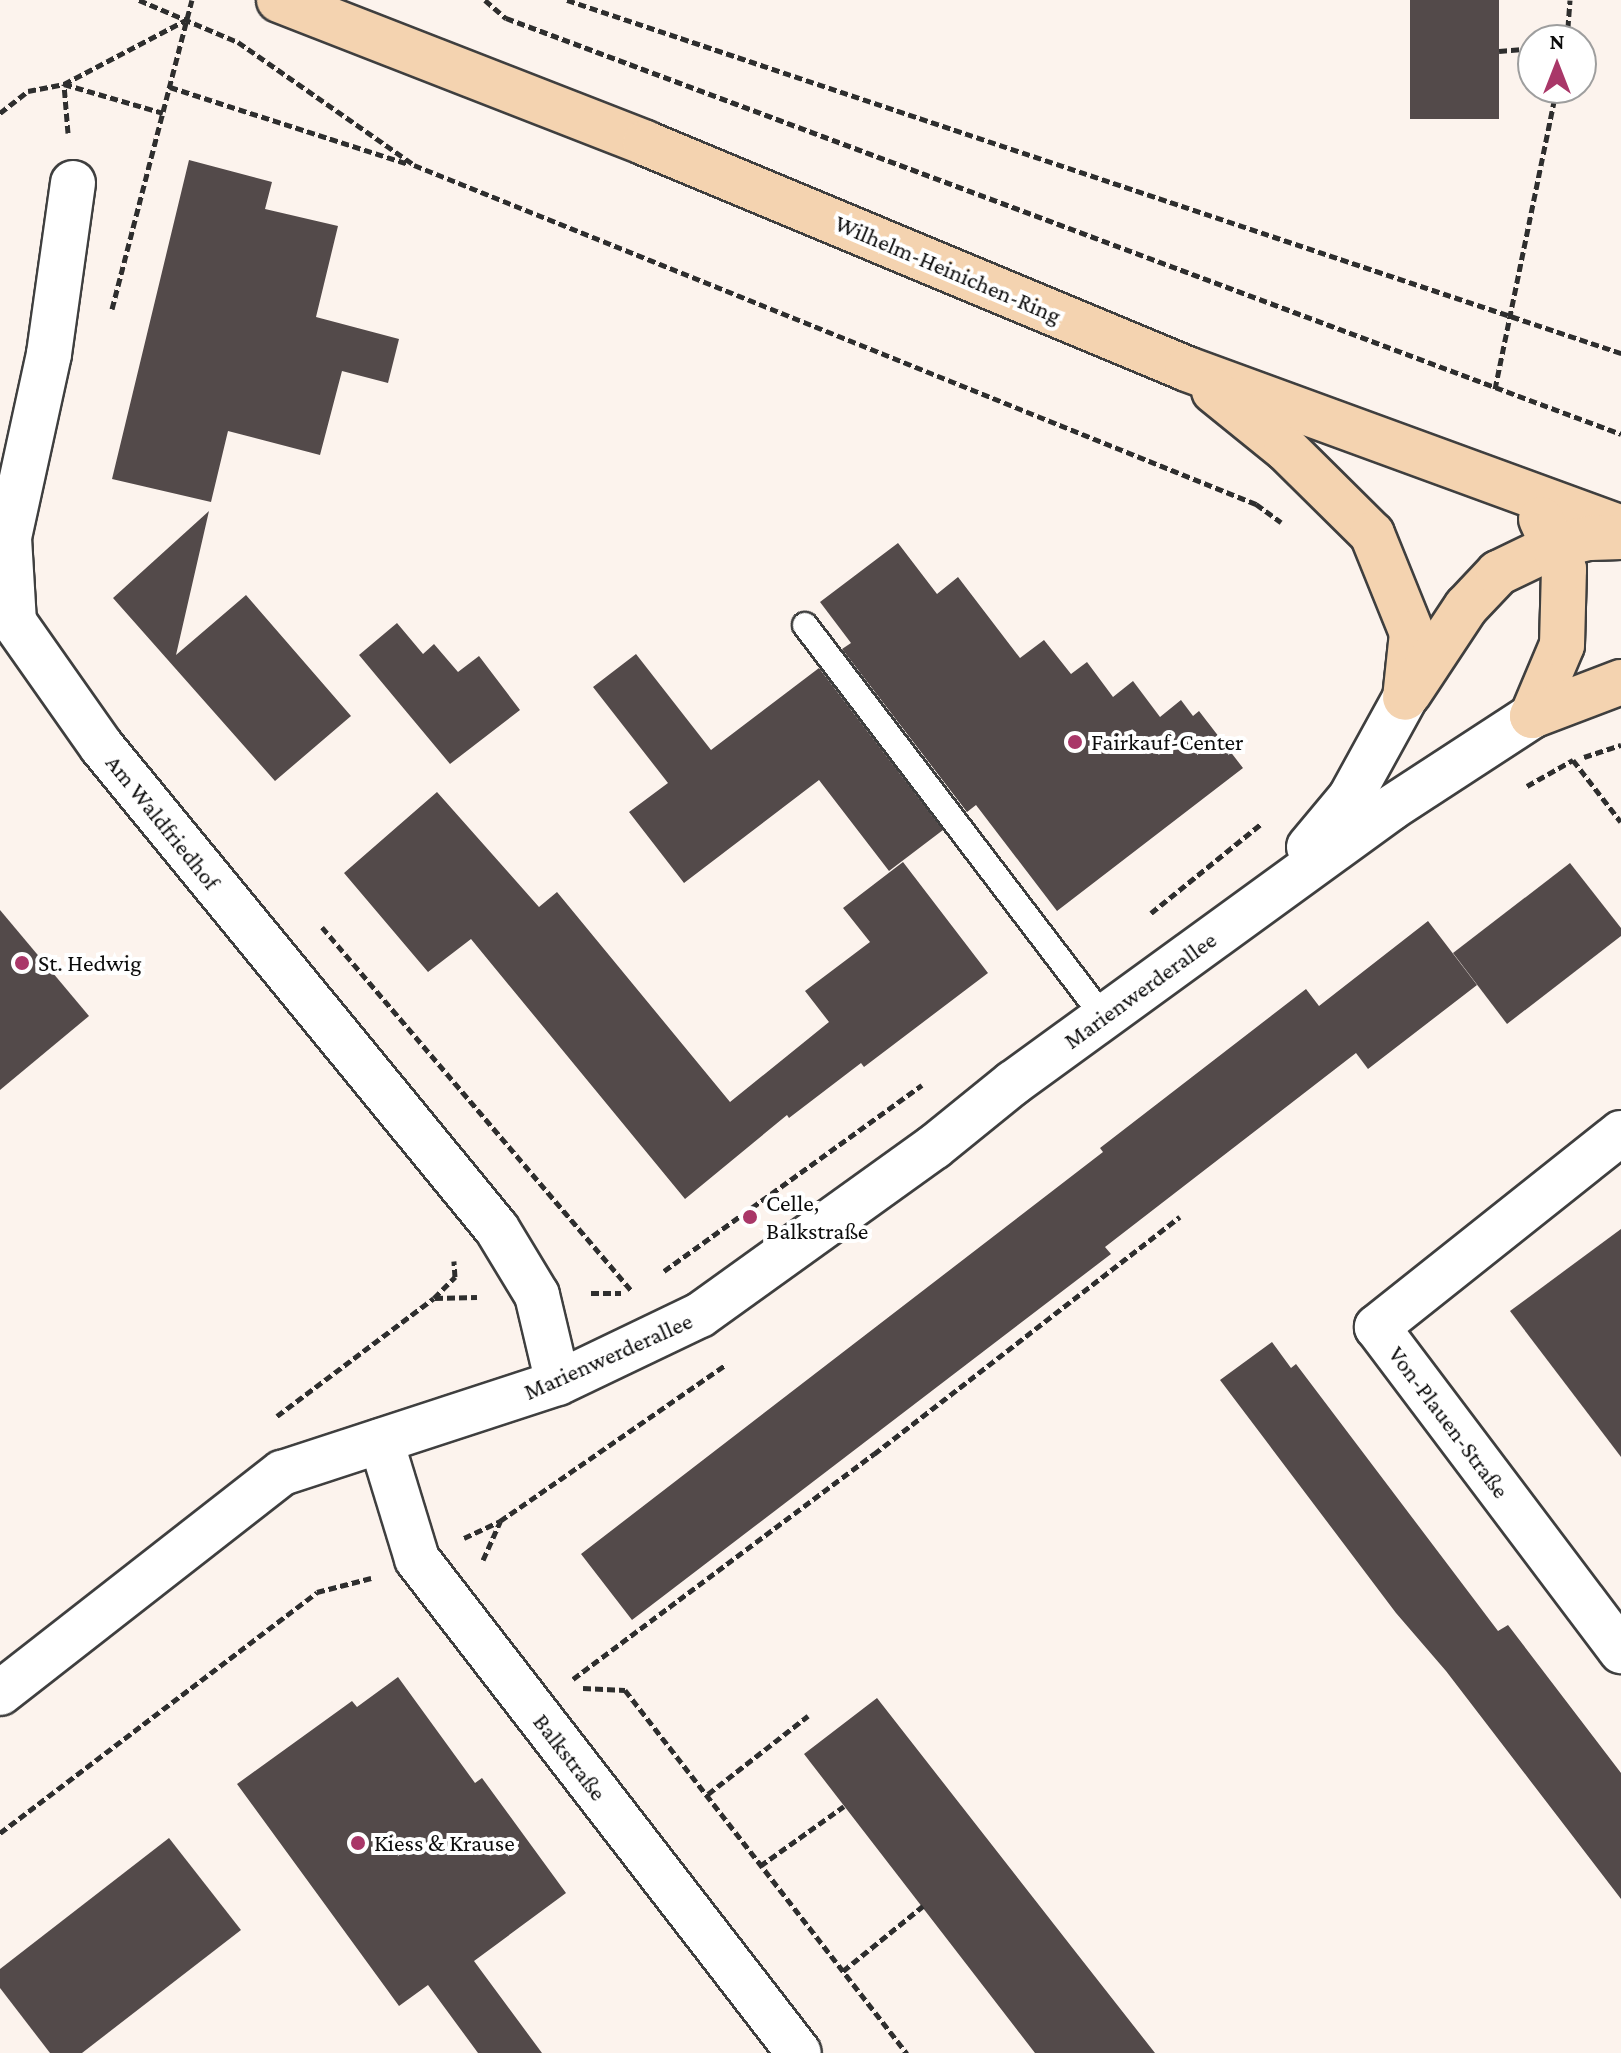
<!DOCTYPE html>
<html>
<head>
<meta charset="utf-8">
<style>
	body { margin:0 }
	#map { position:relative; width:1621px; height:2053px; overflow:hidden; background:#fcf3ed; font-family:"Crimson Pro",serif }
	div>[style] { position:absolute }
	.building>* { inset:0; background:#534a4a; transform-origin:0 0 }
	.path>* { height:5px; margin-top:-2.5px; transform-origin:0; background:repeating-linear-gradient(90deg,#2e2e2e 0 8px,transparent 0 12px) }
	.roads { filter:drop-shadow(2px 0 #3f3f3f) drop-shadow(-2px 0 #3f3f3f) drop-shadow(0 2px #3f3f3f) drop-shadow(0 -2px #3f3f3f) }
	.lane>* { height:24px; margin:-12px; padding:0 12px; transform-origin:12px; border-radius:12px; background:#fff }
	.street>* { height:44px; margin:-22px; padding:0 22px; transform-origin:22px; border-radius:22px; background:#fff }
	.secondary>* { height:44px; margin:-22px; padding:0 22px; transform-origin:22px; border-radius:22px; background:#f4d3b0 }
	.dots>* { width:22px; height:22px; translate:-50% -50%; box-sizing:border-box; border:4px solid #fff; border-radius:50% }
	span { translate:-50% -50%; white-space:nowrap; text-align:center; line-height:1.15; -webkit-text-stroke:8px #fff; paint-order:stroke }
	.street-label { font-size:24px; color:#0c0c0c }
	.poi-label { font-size:24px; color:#0c0c0c }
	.left { translate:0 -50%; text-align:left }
	.north { position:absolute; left:1517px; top:24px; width:80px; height:80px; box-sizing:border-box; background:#fff; border:2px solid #9e9e9e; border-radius:50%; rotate:0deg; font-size:22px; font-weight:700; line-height:32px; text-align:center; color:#0c0c0c }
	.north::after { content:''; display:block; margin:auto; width:28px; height:36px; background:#a93768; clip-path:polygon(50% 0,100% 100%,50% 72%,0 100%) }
</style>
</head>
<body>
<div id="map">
	<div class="building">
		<i style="left:1410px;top:0;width:89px;height:119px"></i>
		<i style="clip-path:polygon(189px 160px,272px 182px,265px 209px,338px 226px,316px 317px,399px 339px,388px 383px,342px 371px,320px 455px,228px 431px,211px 502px,112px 479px)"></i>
		<i style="clip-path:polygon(209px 511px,176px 655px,246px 595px,351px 716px,275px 781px,113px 598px)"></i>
		<i style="clip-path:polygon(898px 543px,937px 594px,958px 577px,1020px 658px,1044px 640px,1071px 674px,1087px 662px,1113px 697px,1133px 681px,1160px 717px,1181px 700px,1193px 716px,1199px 711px,1243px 768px,1057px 911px,976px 805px,967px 812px,842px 649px,851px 643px,820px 602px)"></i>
		<i style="clip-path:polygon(397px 623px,423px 654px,434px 644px,458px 672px,479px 656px,520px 710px,450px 764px,359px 655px)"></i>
		<i style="clip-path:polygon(636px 654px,711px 750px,819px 668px,943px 830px,889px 871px,819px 780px,684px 883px,629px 812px,668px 783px,593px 687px)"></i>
		<i style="clip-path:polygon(437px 792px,539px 907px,557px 892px,730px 1102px,829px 1022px,805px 991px,870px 942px,843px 908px,903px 862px,988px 973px,864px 1067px,861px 1063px,789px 1118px,787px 1115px,685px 1199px,471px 939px,428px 972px,344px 873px)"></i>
		<i style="clip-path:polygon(1570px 863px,1621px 928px,1621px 936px,1507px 1024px,1453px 953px)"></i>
		<i style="clip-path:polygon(0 910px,89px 1016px,0 1090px)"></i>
		<i style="clip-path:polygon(1428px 921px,1477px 985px,1368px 1069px,1356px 1053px,1105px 1247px,1111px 1254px,632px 1620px,581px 1554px,1103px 1152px,1100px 1148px,1306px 989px,1319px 1006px)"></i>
		<i style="clip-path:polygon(1621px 1229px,1621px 1457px,1510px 1311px)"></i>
		<i style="clip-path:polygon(1272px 1342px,1291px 1368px,1296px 1364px,1498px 1631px,1508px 1625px,1621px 1773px,1621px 1899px,1446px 1671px,1396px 1613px,1220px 1380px)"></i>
		<i style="clip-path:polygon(398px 1677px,475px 1783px,482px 1778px,566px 1893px,474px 1961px,542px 2053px,478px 2053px,428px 1985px,399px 2006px,237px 1784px,352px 1701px,357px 1707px)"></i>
		<i style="clip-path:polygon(877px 1698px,1078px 1955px,1155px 2053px,1035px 2053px,804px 1754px)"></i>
		<i style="clip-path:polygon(169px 1838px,241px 1930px,82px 2053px,50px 2053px,0 1988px,0 1969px)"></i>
	</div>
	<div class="path">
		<i style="left:139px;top:0;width:108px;rotate:23deg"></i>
		<i style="left:238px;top:42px;width:215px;rotate:34.9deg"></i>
		<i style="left:414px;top:165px;width:908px;rotate:21.93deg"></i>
		<i style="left:1256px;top:504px;width:31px;rotate:36deg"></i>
		<i style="left:485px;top:0;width:28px;rotate:41deg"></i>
		<i style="left:506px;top:18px;width:1190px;rotate:20.46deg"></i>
		<i style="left:567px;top:0;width:1112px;rotate:18.52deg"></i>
		<i style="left:1567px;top:40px;width:40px;rotate:-85.7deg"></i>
		<i style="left:1499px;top:51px;width:34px;rotate:-5deg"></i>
		<i style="left:170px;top:87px;width:251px;rotate:17.9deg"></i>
		<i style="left:0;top:113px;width:36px;rotate:-38deg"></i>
		<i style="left:28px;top:91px;width:37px;rotate:-11deg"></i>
		<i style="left:64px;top:84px;width:103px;rotate:16.3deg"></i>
		<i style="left:68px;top:133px;width:49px;rotate:-94.7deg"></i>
		<i style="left:64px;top:84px;width:136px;rotate:-27.7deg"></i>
		<i style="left:112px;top:309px;width:319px;rotate:-75.5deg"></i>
		<i style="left:1495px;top:389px;width:307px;rotate:-78.4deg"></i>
		<i style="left:1584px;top:757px;width:39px;rotate:-18deg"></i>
		<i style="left:1527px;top:786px;width:53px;rotate:-29.5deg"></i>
		<i style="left:1573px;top:760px;width:78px;rotate:52.3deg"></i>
		<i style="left:1151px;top:913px;width:141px;rotate:-39deg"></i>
		<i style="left:322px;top:927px;width:478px;rotate:49.6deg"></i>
		<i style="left:664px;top:1271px;width:318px;rotate:-35.8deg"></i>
		<i style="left:591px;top:1293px;width:30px"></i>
		<i style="left:435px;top:1298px;width:42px;rotate:-1.4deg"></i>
		<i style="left:277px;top:1416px;width:196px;rotate:-36.9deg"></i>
		<i style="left:434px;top:1298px;width:30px;rotate:-45deg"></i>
		<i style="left:455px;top:1277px;width:16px;rotate:-94deg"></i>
		<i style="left:464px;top:1538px;width:40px;rotate:-25deg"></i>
		<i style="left:500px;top:1521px;width:274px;rotate:-34.7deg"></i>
		<i style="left:483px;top:1560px;width:42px;rotate:-65.9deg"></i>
		<i style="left:573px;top:1679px;width:376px;rotate:-36.8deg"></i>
		<i style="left:874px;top:1454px;width:387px;rotate:-37.8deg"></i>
		<i style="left:583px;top:1688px;width:42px;rotate:2.7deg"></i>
		<i style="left:625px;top:1690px;width:460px;rotate:52.2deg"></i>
		<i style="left:708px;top:1794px;width:127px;rotate:-38deg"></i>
		<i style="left:0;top:1833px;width:398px;rotate:-37.2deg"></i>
		<i style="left:317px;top:1592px;width:56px;rotate:-14.5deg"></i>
		<i style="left:760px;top:1866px;width:103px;rotate:-35.5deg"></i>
		<i style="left:843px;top:1971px;width:103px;rotate:-39.1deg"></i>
	</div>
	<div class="roads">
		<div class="lane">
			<i style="left:805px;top:625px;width:492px;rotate:52.7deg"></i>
		</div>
		<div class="street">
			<i style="left:73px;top:183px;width:173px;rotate:98deg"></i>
			<i style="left:49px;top:354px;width:188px;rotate:102.3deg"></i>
			<i style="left:9px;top:538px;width:84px;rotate:86.6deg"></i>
			<i style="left:14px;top:622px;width:153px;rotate:54.9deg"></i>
			<i style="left:102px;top:747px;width:623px;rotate:50.67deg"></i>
			<i style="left:497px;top:1229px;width:77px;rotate:58.8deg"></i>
			<i style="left:537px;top:1295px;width:90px;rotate:76.6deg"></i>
			<i style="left:1309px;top:847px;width:64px;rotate:-50.1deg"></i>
			<i style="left:1350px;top:798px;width:114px;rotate:-61.2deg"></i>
			<i style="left:1621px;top:1133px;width:312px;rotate:141.5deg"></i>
			<i style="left:1377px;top:1327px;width:406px;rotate:53deg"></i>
			<i style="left:381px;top:1441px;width:123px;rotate:73deg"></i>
			<i style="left:417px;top:1559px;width:624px;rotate:52.29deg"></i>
			<i style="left:0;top:1693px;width:358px;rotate:-38deg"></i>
			<i style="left:282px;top:1473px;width:290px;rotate:-18.1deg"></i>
			<i style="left:558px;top:1383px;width:157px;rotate:-25.6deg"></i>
			<i style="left:700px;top:1315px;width:288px;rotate:-35.7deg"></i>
			<i style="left:934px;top:1147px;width:102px;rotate:-39deg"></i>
			<i style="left:1013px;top:1083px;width:467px;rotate:-36deg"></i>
			<i style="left:1391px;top:808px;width:168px;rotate:-33.1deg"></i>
		</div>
		<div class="secondary">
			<i style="left:279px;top:0;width:393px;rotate:21.3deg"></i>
			<i style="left:645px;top:143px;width:587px;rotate:22.63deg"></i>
			<i style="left:1187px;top:369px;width:462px;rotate:20.1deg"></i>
			<i style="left:1214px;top:391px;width:92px;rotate:38.9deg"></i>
			<i style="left:1286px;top:449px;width:121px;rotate:44.7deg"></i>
			<i style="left:1372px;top:534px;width:107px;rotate:68deg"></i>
			<i style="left:1412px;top:633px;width:65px;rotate:96.1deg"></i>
			<i style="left:1409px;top:693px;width:103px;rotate:-56.5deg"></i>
			<i style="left:1466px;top:607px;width:47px;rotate:-46.7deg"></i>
			<i style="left:1498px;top:573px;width:62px;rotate:-25.7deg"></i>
			<i style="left:1554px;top:546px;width:37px;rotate:-13deg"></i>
			<i style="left:1590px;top:538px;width:31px;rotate:-2deg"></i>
			<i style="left:1532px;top:716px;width:77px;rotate:-67.1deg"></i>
			<i style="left:1562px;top:645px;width:76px;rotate:-88.5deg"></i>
			<i style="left:1564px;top:569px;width:55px;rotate:-114.7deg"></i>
			<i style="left:1532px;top:716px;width:95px;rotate:-20.9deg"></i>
		</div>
	</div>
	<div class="dots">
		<i style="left:1075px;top:742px;background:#a93768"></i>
		<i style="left:22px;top:963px;background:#a93768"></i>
		<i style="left:750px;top:1217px;background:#a93768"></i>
		<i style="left:358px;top:1843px;background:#a93768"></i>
	</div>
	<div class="street-label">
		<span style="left:948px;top:269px;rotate:23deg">Wilhelm-Heinichen-Ring</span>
		<span style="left:163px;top:822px;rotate:51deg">Am Waldfriedhof</span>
		<span style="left:1140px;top:990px;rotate:-36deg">Marienwerderallee</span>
		<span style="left:608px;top:1356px;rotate:-24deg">Marienwerderallee</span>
		<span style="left:1449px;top:1422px;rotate:53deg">Von-Plauen-Straße</span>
		<span style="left:570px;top:1757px;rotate:52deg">Balkstraße</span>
	</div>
	<div class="poi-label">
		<span class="left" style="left:1091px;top:742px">Fairkauf-Center</span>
		<span class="left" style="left:38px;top:963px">St. Hedwig</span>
		<span class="left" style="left:766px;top:1217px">Celle,<br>Balkstraße</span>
		<span class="left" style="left:374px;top:1843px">Kiess &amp; Krause</span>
	</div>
	<div class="north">N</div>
</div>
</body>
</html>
